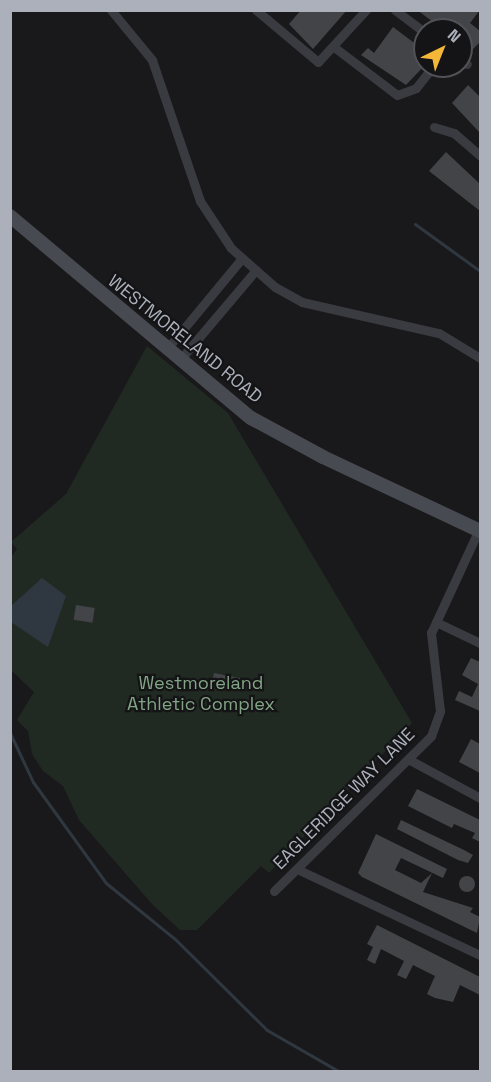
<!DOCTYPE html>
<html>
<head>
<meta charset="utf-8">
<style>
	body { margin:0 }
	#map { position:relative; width:491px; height:1082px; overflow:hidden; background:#19191b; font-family:"Space Grotesk",sans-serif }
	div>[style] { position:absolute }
	.green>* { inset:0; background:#212a22 }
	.water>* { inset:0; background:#2f3840 }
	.stream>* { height:3px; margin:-1.5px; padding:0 1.5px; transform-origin:1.5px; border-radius:1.5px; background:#2f3840 }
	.building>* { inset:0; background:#434448; transform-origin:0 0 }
	.round { border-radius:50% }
	.street>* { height:9px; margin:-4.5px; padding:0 4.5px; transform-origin:4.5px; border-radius:4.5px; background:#3a3b41 }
	.secondary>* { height:14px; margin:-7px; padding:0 7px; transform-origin:7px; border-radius:7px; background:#484a51 }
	span { translate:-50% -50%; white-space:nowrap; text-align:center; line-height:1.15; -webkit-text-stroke:4.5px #141416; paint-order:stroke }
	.street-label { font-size:18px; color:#abb0bb }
	.park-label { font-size:18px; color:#82a685 }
	.frame { position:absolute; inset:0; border:12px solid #abb0bb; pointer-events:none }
	.north { position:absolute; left:413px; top:18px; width:60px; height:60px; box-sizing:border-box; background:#141416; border:2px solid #505258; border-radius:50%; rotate:43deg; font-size:16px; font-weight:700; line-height:24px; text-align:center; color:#abb0bb }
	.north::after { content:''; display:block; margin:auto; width:21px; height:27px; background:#f5b738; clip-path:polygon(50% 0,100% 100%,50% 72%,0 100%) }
</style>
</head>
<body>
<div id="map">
	<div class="green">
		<i style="clip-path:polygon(147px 346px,228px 413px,412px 723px,269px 873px,261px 866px,197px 930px,180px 930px,152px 904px,79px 820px,63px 786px,43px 771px,32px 754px,28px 731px,17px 720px,34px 692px,11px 670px,11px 557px,17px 549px,11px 542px,66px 494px)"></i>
	</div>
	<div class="water">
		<i style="clip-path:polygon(42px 578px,66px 596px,48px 647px,11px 622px,11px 606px)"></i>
	</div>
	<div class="stream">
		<i style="left:415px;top:224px;width:80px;rotate:35.9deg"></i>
		<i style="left:10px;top:733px;width:54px;rotate:64.9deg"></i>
		<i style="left:33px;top:782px;width:125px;rotate:54.1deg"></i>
		<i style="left:106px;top:883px;width:89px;rotate:39.1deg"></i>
		<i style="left:175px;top:939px;width:129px;rotate:44.7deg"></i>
		<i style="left:267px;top:1030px;width:84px;rotate:29.9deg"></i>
	</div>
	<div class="building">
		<i style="clip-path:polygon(301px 10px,347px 10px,313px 49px,289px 24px)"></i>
		<i style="clip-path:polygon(417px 10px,480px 10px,470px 23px,480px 31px,480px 42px,470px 52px,461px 46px,461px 30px,444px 30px)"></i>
		<i style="clip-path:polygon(393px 27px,425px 51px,425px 65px,406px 85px,361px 55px,368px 48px,374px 53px)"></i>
		<i style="clip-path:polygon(468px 85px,480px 97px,480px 133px,452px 103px)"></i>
		<i style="clip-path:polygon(446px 152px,480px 184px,480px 211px,429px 171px)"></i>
		<i style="left:76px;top:605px;width:19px;height:15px;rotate:9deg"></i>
		<i style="clip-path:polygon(471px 658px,480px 662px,480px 711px,455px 700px,459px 691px,472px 697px,478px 684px,462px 675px)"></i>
		<i style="left:214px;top:673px;width:31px;height:12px;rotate:11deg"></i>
		<i style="clip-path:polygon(471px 739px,480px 744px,480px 773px,459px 762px)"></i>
		<i style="clip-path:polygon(417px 789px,480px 820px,480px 842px,472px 838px,475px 833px,454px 824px,452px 828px,408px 806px)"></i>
		<i style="clip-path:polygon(401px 820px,464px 850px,473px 855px,468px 863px,458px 860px,397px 829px)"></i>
		<i style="clip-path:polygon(376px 834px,447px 869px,443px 878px,401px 858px,395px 870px,421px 883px,432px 873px,423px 892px,473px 908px,470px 912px,480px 917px,477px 933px,362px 877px,358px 873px)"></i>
		<i class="round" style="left:459px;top:876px;width:16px;height:16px"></i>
		<i style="clip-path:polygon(377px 925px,480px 977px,480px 995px,460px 985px,453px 1002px,435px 998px,427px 994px,435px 976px,413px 965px,406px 979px,397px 975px,404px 961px,381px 949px,375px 964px,367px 960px,373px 947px,367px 944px)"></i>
	</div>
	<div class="street">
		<i style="left:111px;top:10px;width:65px;rotate:50.6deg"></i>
		<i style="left:152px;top:60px;width:149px;rotate:71.2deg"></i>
		<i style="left:200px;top:201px;width:56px;rotate:56.6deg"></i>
		<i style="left:231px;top:248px;width:59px;rotate:41.6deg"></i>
		<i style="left:275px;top:287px;width:31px;rotate:29deg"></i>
		<i style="left:302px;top:302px;width:140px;rotate:12.8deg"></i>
		<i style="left:439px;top:333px;width:48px;rotate:31.4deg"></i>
		<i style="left:256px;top:10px;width:81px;rotate:40deg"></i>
		<i style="left:318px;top:62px;width:71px;rotate:-47.3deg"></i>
		<i style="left:395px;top:10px;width:38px;rotate:37deg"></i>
		<i style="left:334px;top:47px;width:79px;rotate:37.3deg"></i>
		<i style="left:397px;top:95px;width:20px;rotate:-20deg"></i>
		<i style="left:416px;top:88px;width:28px;rotate:-52deg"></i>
		<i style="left:461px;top:60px;width:7px;rotate:34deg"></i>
		<i style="left:434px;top:127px;width:21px;rotate:17deg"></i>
		<i style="left:454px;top:133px;width:35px;rotate:41deg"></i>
		<i style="left:166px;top:350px;width:119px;rotate:-50.4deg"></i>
		<i style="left:179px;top:361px;width:119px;rotate:-49.8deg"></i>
		<i style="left:436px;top:622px;width:49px;rotate:25.5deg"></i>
		<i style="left:408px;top:759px;width:82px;rotate:28.4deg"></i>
		<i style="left:297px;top:869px;width:202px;rotate:25.2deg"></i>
		<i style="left:274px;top:891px;width:221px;rotate:-44.6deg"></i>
		<i style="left:431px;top:736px;width:27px;rotate:-70deg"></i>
		<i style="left:440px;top:711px;width:79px;rotate:-96.6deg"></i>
		<i style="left:431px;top:633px;width:117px;rotate:-65.2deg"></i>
	</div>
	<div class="secondary">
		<i style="left:10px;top:216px;width:314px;rotate:40deg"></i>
		<i style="left:251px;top:418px;width:82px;rotate:28.4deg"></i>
		<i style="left:323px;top:457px;width:174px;rotate:25.2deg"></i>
	</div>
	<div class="street-label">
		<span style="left:185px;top:339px;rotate:39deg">WESTMORELAND ROAD</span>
		<span style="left:344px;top:799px;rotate:-45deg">EAGLERIDGE WAY LANE</span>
	</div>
	<div class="park-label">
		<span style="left:201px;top:694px">Westmoreland<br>Athletic Complex</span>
	</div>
	<div class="frame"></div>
	<div class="north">N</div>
</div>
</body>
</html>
